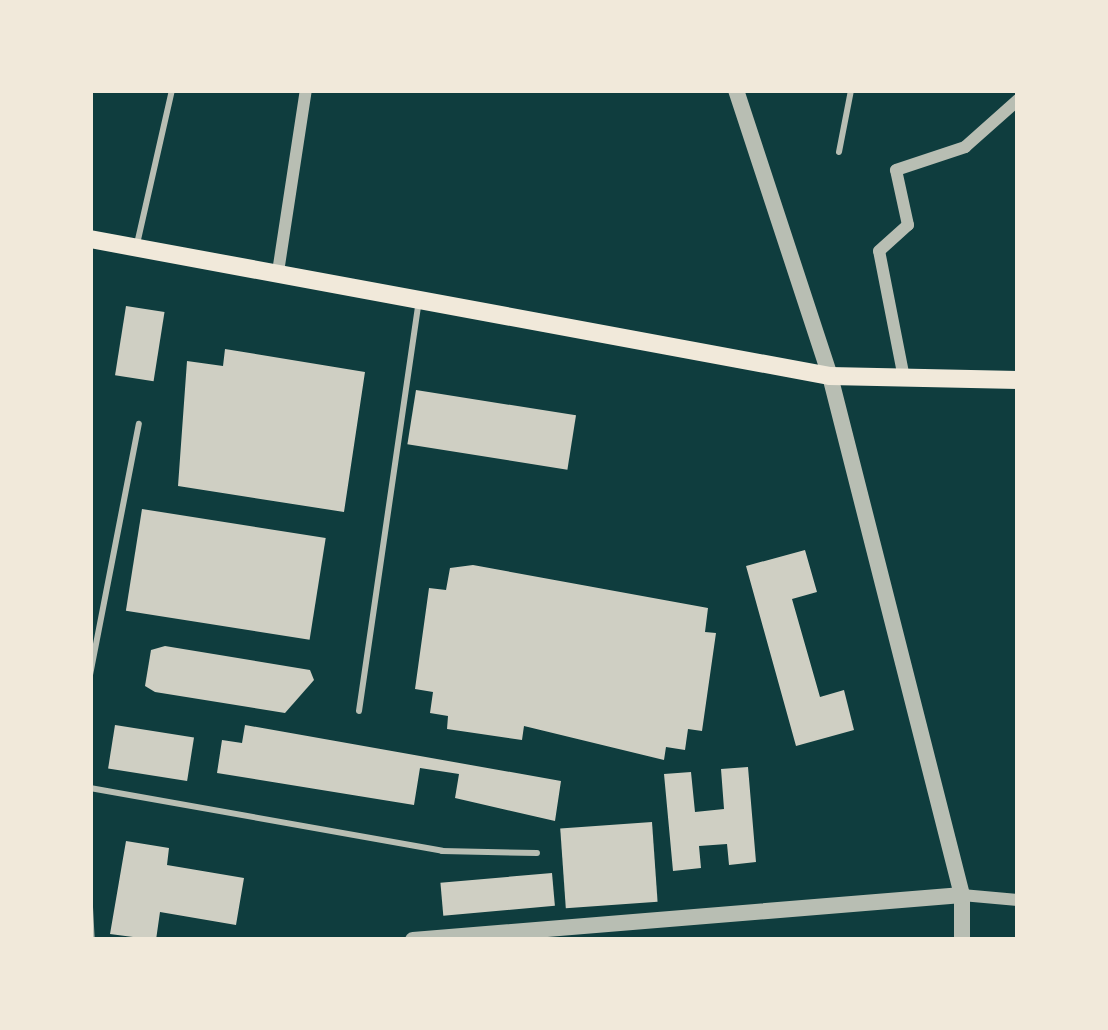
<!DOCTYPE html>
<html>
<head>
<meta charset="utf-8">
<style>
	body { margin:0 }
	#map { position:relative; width:1108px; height:1030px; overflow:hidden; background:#0f3d3e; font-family:"PT Sans",sans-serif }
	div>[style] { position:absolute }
	.building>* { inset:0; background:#cfcfc3; transform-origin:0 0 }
	.service>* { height:6px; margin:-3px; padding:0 3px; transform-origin:3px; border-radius:3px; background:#b8beb3 }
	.minor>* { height:12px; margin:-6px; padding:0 6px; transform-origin:6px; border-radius:6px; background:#b8beb3 }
	.tertiary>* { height:16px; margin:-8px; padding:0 8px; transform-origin:8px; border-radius:8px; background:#b8beb3 }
	.secondary>* { height:18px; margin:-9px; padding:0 9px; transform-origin:9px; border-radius:9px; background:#f1e9da }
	span { translate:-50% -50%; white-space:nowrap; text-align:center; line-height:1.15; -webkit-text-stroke:12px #f1e9da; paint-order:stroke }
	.frame { position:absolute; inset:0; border:93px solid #f1e9da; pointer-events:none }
</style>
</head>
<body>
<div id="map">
	<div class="building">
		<i style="left:126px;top:306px;width:39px;height:70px;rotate:9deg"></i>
		<i style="clip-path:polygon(225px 349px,365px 372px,344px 512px,178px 486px,187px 361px,223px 366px)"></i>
		<i style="left:416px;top:390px;width:162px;height:55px;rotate:9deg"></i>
		<i style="left:142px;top:509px;width:186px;height:103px;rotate:9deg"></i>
		<i style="clip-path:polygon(805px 550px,817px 592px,792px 599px,820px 697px,844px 690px,854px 730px,796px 746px,746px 566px)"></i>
		<i style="clip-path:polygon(473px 565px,708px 608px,705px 632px,716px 633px,702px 731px,688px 729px,685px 750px,666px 747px,664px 760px,524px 726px,522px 740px,447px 729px,448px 716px,430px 713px,433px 692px,415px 689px,429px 588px,446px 590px,450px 568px)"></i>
		<i style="clip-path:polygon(165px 646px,310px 670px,314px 680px,285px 713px,155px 692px,145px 686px,151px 650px)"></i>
		<i style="left:115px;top:725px;width:80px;height:44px;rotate:9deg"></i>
		<i style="clip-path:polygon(245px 725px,561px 781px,555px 821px,455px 798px,459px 774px,420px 768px,414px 805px,217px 773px,222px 740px,242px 743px)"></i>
		<i style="clip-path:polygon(748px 767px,756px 862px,729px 865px,727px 844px,699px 846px,701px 868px,673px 871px,664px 774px,691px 772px,695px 812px,724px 809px,721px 769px)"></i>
		<i style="left:652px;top:822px;width:80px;height:92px;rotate:86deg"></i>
		<i style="clip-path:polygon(126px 841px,169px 848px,167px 865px,244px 878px,236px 925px,160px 912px,156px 940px,110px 934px)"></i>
		<i style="left:552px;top:873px;width:33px;height:112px;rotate:85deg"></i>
	</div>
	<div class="service">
		<i style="left:839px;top:152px;width:63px;rotate:-79deg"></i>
		<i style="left:137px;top:244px;width:158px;rotate:-77.2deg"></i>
		<i style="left:90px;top:675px;width:256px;rotate:-79deg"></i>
		<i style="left:359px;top:711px;width:414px;rotate:-81.7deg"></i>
		<i style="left:90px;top:788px;width:358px;rotate:10.1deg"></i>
		<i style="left:442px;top:851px;width:95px;rotate:1.2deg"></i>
		<i style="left:90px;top:907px;width:33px;rotate:87deg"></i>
	</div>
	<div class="minor">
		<i style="left:278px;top:272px;width:184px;rotate:-81.3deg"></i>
		<i style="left:904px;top:378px;width:129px;rotate:-101.1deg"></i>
		<i style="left:879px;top:251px;width:39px;rotate:-42deg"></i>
		<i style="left:908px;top:225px;width:56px;rotate:-102.3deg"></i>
		<i style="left:896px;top:170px;width:73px;rotate:-18.4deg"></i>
		<i style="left:965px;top:147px;width:71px;rotate:-41.6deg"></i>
		<i style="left:962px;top:895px;width:56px;rotate:5.1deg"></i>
	</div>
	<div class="tertiary">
		<i style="left:736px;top:90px;width:301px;rotate:71.8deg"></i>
		<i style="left:830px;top:376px;width:536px;rotate:75.73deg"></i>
		<i style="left:962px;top:895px;width:45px;rotate:90deg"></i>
		<i style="left:413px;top:940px;width:551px;rotate:-4.69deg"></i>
	</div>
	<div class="secondary">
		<i style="left:90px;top:239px;width:753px;rotate:10.49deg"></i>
		<i style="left:830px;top:376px;width:188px;rotate:1.2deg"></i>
	</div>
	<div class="frame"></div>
</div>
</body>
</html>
